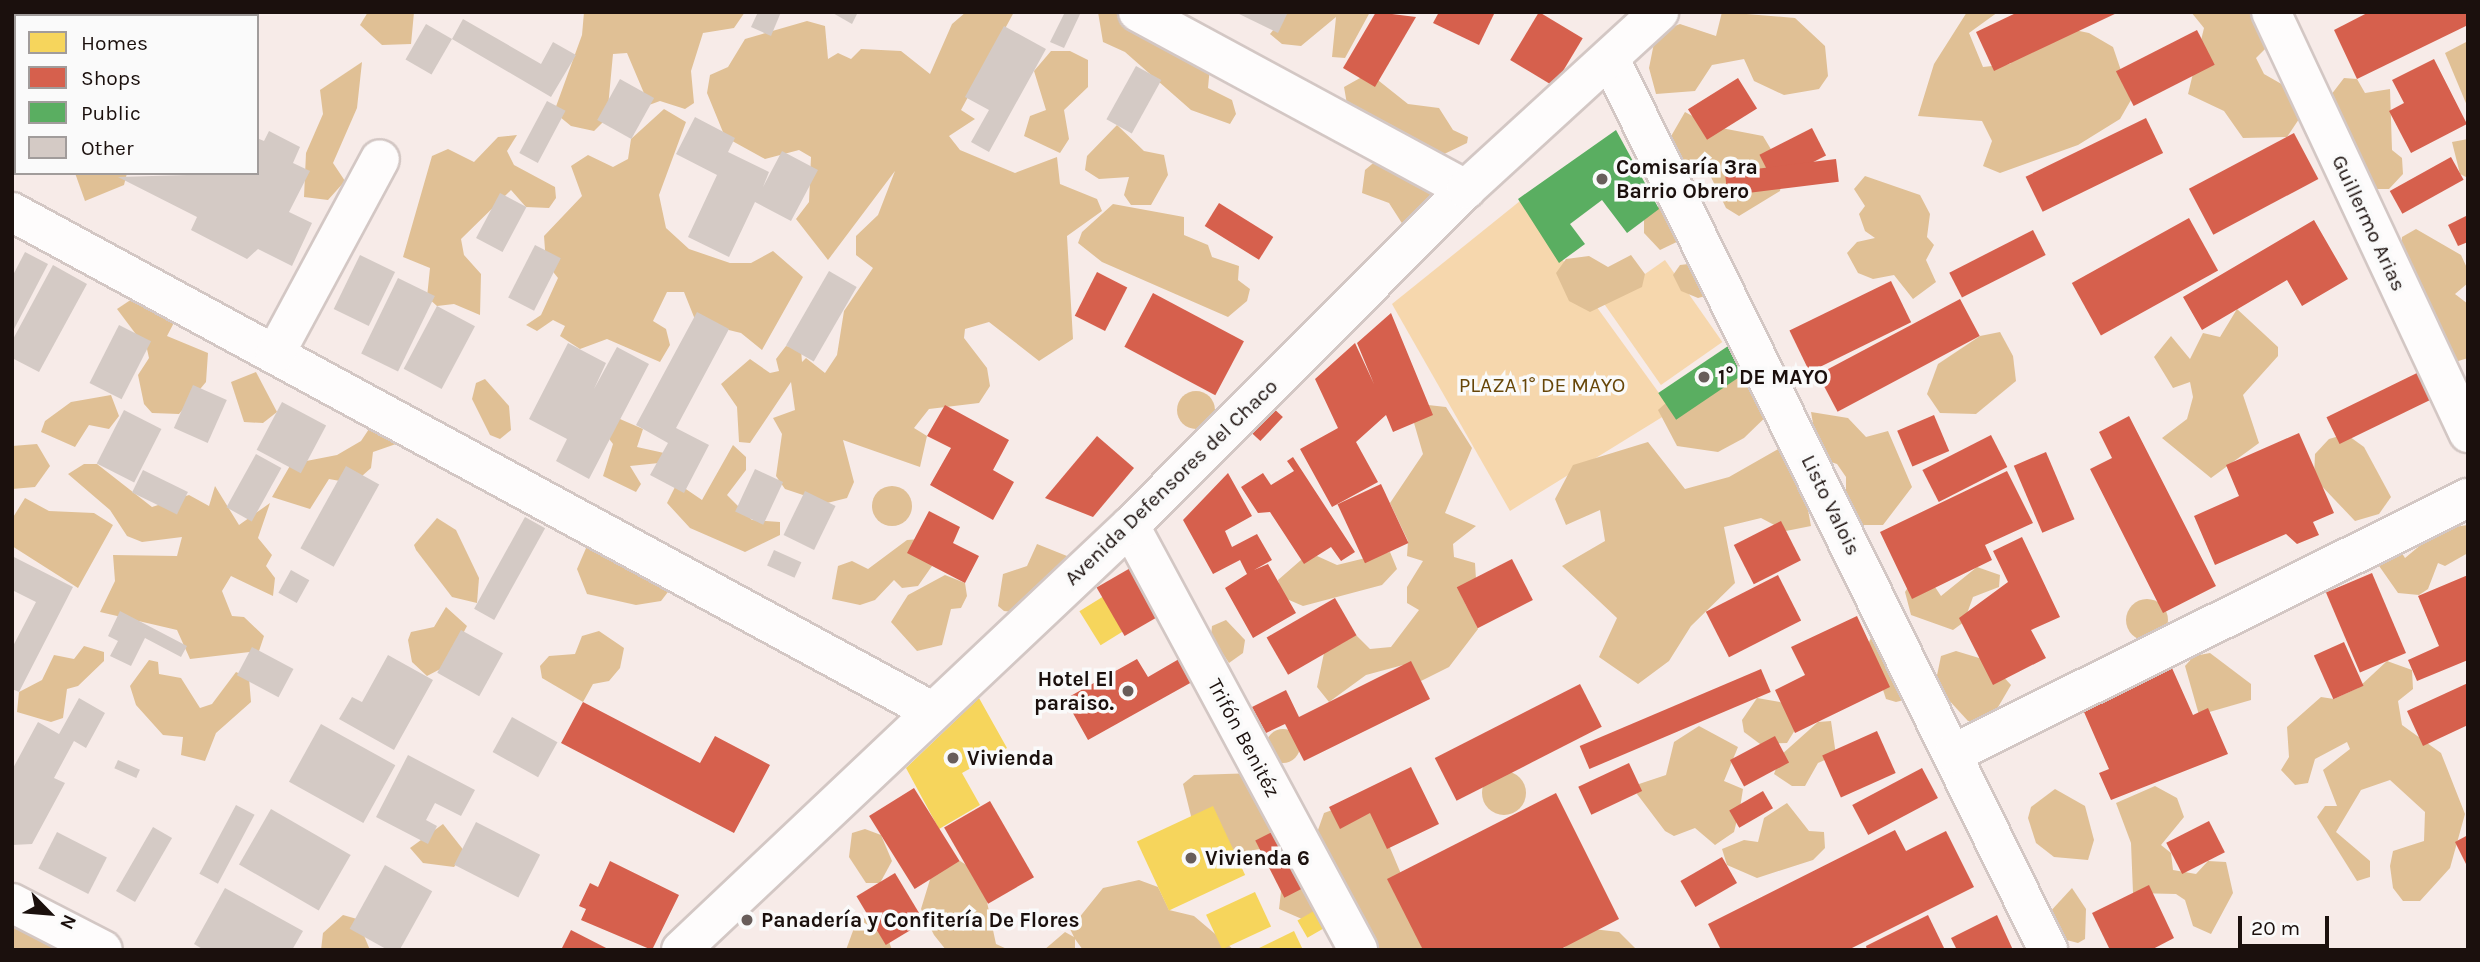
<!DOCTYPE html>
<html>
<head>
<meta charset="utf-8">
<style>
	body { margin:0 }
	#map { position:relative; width:2480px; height:962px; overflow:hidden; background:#f7ebe8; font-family:Karla,sans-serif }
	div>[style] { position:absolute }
	.green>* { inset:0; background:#f6d7ad; transform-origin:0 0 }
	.forest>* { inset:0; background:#e0c095; transform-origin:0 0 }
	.round { border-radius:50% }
	.homes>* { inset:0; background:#f6d55c; transform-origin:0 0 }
	.shops>* { inset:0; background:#d6604d; transform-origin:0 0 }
	.public>* { inset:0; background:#5aae61; transform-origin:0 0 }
	.building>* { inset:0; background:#d4cac5; transform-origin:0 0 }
	.roads { filter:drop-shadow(2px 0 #d3c7c4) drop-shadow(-2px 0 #d3c7c4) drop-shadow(0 2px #d3c7c4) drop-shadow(0 -2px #d3c7c4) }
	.minor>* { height:38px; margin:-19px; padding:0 19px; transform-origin:19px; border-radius:19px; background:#fefcfc }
	.dots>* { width:19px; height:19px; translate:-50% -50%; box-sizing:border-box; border:4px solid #fafafa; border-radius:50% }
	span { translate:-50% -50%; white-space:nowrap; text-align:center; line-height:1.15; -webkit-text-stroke:7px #fafafa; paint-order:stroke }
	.poi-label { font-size:21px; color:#1b100d; font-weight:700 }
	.left { translate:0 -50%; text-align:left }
	.right { translate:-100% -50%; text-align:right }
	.street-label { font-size:21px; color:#1b100d }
	.park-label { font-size:21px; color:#674608 }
	.frame { position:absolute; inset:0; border:14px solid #1b100d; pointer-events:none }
	.legend { position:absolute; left:14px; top:14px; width:245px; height:161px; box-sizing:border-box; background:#fafafa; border:2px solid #a19c9b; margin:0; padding:9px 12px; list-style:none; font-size:21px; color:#1b100d }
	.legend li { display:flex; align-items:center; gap:14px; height:35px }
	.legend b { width:35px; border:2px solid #a19c9b }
	.north { position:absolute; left:14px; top:878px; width:70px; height:70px; -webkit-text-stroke:5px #fafafa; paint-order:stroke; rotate:115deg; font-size:19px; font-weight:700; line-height:28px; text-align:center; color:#1b100d }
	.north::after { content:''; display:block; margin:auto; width:24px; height:32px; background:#1b100d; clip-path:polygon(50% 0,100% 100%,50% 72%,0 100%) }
	.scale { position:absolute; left:2238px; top:916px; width:91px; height:32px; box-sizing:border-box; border:4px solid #1b100d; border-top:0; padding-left:9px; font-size:21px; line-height:24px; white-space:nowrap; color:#1b100d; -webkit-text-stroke:5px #fafafa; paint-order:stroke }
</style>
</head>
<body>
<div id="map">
	<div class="green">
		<i style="clip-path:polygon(1520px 201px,1672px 411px,1510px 511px,1392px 304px)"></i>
		<i style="left:1665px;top:260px;width:100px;height:75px;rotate:55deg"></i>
	</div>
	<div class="forest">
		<i style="left:51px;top:12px;width:87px;height:4px"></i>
		<i style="clip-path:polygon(368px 12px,414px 12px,411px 44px,382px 45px,360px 25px)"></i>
		<i style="clip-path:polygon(584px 12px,745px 12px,734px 28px,703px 33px,691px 71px,694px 103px,685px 109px,660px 101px,649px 105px,627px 53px,613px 54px,607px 118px,594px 131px,571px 126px,554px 112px,582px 35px)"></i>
		<i style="clip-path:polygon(966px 12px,1014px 12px,961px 110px,975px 119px,949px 136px,960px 150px,1015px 173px,1057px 157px,1060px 184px,1097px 199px,1102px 211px,1067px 236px,1073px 339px,1039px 361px,989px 322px,965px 329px,964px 338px,987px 368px,990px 386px,979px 403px,929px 409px,914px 428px,927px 436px,920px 467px,843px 440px,854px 482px,847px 498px,827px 503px,785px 489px,776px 476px,782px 434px,773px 418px,795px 410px,791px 382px,750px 443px,739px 442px,737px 407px,721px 384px,750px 359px,770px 373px,779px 371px,776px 359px,786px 346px,801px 349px,802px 362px,806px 358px,825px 373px,837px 355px,844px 311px,873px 268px,856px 255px,856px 236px,878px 215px,895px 171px,828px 260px,796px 219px,809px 202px,811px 157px,799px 150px,765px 159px,725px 137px,707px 93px,710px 75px,728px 67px,745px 39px,807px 21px,825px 26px,828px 59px,838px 53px,851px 59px,861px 49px,901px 51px,930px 74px,952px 24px)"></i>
		<i style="clip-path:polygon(1098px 12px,1133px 12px,1210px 66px,1208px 88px,1232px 100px,1236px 114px,1230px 124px,1191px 110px,1125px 52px,1103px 42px)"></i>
		<i style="clip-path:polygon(1288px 12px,1370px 12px,1345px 58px,1332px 57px,1336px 17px,1301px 46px,1282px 44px,1270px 34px)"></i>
		<i style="clip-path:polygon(1722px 12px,1795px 18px,1825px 46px,1828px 76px,1819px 89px,1784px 95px,1754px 81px,1744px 59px,1712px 65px,1695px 91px,1656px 94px,1649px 68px,1656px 33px,1680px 24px,1716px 36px)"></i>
		<i style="clip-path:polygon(1967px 12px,1998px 12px,1969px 33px,1983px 67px,2010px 64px,2041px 23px,2089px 33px,2113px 47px,2131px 100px,2120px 119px,2078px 145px,2000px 173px,1983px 166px,1992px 141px,1982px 121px,1918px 116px,1934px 64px)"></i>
		<i style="clip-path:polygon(2191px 12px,2269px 12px,2268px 46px,2256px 58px,2264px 74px,2290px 89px,2301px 116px,2287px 137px,2243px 138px,2224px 111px,2188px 94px,2204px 28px)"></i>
		<i style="clip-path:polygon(2468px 41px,2468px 108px,2445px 53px)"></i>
		<i style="clip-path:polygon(1051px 51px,1070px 51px,1088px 60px,1088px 87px,1064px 110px,1069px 139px,1060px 153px,1024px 136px,1030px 116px,1046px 110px,1034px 71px)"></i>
		<i style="clip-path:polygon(362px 62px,357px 108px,333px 163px,345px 181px,328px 200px,304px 197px,306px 153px,323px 114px,320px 90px)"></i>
		<i style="clip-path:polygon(1369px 73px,1408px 104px,1439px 108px,1453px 130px,1468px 137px,1467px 143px,1438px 157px,1348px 110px,1344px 87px)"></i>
		<i style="clip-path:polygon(2344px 78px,2357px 79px,2365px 93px,2390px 89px,2392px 150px,2402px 158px,2403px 174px,2389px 189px,2367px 189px,2324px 104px)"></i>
		<i style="clip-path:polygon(664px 109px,686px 122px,659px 195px,666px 228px,689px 249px,730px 263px,751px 263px,773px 251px,803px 277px,762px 350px,741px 333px,696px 322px,684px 292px,667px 292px,653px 321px,666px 329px,670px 345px,660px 362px,607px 339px,580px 349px,560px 336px,565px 326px,553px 320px,537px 331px,526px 325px,541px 315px,558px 278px,546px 263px,544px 236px,582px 196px,571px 166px,588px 155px,613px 167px,628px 159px,631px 139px)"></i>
		<i style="clip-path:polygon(1685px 112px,1711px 126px,1763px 136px,1784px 171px,1780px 191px,1739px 216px,1726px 208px,1710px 175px,1676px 159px,1670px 138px)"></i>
		<i style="clip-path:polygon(1117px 125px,1144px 151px,1164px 155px,1168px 175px,1151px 205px,1131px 205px,1124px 195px,1129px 177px,1099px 179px,1085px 170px,1087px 156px)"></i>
		<i style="clip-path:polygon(517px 135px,507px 151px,514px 165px,555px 187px,556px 198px,549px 208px,526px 207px,511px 190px,461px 239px,464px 255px,481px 274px,480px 315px,454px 304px,437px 306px,427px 297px,430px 268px,403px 257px,432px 156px,448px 149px,474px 162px,498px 137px)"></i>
		<i style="clip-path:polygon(2468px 139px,2468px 178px,2460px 174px,2452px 142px)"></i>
		<i style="clip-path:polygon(1378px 159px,1452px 191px,1405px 228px,1389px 203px,1362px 193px,1365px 170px)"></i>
		<i style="clip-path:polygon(75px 173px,127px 173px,124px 185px,85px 201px)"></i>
		<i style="clip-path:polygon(1865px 176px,1920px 195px,1930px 214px,1927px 237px,1934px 245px,1926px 260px,1936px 282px,1913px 299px,1894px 275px,1873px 279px,1858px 273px,1847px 253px,1857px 242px,1875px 238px,1865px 231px,1859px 214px,1865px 206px,1854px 189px)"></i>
		<i style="clip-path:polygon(1669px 197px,1683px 239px,1660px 250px,1644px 233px,1644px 220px)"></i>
		<i style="clip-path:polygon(1113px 204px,1184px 217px,1184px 235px,1208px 245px,1212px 257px,1239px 266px,1238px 280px,1250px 289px,1247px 301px,1228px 317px,1102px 262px,1078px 243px,1082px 232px)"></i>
		<i style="clip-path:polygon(2416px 229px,2461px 255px,2467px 268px,2468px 283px,2455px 294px,2468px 304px,2468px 358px,2452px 363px,2401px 251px,2402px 237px)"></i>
		<i style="clip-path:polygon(1631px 255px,1645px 274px,1642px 287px,1590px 312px,1569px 301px,1556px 273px,1566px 259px,1589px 256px,1608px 267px)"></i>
		<i style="clip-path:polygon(1697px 263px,1709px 295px,1698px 298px,1681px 291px,1673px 275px,1680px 265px)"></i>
		<i style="clip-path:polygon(141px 293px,177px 317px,167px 336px,208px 353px,206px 382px,179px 414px,152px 413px,144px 404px,138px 375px,149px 358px,147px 349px,117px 309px)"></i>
		<i style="clip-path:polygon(2237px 309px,2278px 347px,2278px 356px,2243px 395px,2259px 443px,2211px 478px,2162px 438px,2187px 419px,2193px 397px,2190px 382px,2173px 388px,2154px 357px,2171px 336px,2190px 359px,2203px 333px,2220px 337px)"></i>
		<i style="clip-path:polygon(2000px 332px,2013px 356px,2016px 381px,1976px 414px,1940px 413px,1927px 394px,1938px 364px,1980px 336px)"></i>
		<i style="clip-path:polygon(1739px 338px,1776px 407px,1744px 438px,1718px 452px,1677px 446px,1658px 410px)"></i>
		<i style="clip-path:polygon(256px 372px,277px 412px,263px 423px,244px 422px,231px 382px)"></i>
		<i style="clip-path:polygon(485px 379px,509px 406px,511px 430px,500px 439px,490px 435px,472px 399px,476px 383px)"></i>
		<i class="round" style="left:1177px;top:391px;width:38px;height:38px"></i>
		<i style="clip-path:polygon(111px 395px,119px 416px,109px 429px,89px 425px,75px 447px,41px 432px,45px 421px,71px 402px)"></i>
		<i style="clip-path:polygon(1428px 405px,1446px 407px,1472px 448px,1445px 513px,1476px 526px,1453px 544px,1454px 557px,1475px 563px,1476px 579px,1461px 595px,1478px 629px,1449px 667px,1421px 681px,1403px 665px,1366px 675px,1329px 702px,1317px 687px,1324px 653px,1356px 635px,1370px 649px,1391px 647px,1419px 610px,1407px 603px,1407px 587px,1423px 561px,1407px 556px,1408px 541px,1390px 503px,1423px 454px,1414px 423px)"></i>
		<i style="clip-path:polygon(1811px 412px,1848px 418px,1866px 437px,1888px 431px,1912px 487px,1883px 525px,1858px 525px,1846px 505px,1846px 477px,1837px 464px,1819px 458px)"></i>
		<i style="clip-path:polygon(613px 416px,643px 429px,637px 447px,664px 453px,659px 463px,630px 466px,641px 484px,636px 492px,603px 476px,613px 444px,604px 432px)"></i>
		<i style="clip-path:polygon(371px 426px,395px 430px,396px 444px,373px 452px,371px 468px,362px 476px,351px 483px,329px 479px,310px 509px,272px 497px,291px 464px,337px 455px,361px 441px)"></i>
		<i style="clip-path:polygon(2346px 434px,2364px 447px,2391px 497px,2379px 514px,2355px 521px,2314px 478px,2315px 454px,2329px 439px)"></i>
		<i style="clip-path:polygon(1648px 442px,1685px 489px,1729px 477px,1780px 448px,1802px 478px,1811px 526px,1786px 531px,1761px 518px,1724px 527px,1735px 583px,1691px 626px,1669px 661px,1638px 684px,1599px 657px,1617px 618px,1562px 566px,1605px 541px,1600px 510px,1566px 525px,1555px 499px,1573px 465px)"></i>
		<i style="clip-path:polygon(37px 444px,50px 466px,35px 487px,12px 489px,12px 446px)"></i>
		<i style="clip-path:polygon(733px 445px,746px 457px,746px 470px,727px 495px,752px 520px,780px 522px,780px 535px,745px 552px,690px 528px,667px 503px,677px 483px,702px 500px)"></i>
		<i style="clip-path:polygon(84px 464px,97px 464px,152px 507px,189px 495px,209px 506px,215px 486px,239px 525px,270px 503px,258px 538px,272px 555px,266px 566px,275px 578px,273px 596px,231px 576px,222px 591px,232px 616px,244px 617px,264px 636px,259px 651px,190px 659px,177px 630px,100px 612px,115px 581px,113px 555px,177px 556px,182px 537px,142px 542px,127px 536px,110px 510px,68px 474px)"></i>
		<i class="round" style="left:872px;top:486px;width:40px;height:40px"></i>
		<i style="clip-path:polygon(25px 498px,49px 511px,94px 513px,113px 525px,78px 588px,12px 546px,12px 519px)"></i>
		<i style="clip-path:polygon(437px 518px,456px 530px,479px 578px,477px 603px,452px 597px,416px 550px,414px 545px)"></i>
		<i style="clip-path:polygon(2468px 525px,2468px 553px,2445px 566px,2438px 563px,2428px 589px,2419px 595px,2398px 593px,2377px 563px,2400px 550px,2405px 558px,2440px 529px)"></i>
		<i style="clip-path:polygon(590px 539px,671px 588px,661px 601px,636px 605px,587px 594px,577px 569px)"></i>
		<i style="clip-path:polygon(921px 539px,932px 566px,918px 586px,902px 588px,894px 580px,875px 600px,860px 605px,832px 599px,838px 566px,852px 561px,868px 569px,907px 540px)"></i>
		<i style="clip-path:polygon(1037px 544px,1067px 556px,1061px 577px,1024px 613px,1004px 611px,998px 606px,1003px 574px,1027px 566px)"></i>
		<i style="clip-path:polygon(1390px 552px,1397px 569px,1382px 585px,1303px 606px,1282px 597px,1278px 580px,1301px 560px,1317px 556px,1337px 565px)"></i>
		<i style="clip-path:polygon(1977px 567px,2000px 575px,1999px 587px,1973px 597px,1964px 622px,1953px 630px,1911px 615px,1905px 592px,1915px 577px,1931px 581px,1941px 596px)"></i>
		<i style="clip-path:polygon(945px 575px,965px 583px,967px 596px,961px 608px,951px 609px,942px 645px,917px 651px,891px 622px,908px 595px)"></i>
		<i class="round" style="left:2126px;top:599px;width:42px;height:42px"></i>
		<i style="clip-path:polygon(446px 607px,467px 626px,446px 666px,427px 676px,412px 662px,408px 640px,411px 632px,434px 627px)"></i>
		<i style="clip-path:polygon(1226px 620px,1245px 640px,1243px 653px,1229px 663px,1211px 636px,1212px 626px)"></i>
		<i style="clip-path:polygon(1877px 626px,1912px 634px,1927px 661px,1904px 700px,1896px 702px,1886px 699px,1868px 644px)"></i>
		<i style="clip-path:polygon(599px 631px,624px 648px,620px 668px,609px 681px,593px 684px,583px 702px,542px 678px,540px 666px,549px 656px,575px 654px,582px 636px)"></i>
		<i style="clip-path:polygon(84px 646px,104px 652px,104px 661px,78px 686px,67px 689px,63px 718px,51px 722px,17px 712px,19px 692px,42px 680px,54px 655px,74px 659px)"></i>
		<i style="clip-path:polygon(1956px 651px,1989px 661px,2011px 685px,1994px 714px,1980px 723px,1968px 721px,1935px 685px,1941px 656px)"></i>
		<i style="clip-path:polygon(2210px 653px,2251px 684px,2251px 700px,2199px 715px,2185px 666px,2194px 656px)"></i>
		<i style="clip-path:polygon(149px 660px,158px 662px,159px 674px,181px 678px,200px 708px,212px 704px,236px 672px,249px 678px,251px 702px,216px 733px,205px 761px,181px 755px,183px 737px,163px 735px,136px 705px,130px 686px)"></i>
		<i style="clip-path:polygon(2387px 661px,2412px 670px,2413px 689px,2398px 701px,2402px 725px,2441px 753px,2465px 814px,2450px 868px,2420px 901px,2403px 901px,2393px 888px,2390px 866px,2393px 851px,2424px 841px,2425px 812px,2390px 780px,2361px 790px,2336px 832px,2370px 861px,2370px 877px,2357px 881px,2317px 817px,2325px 806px,2337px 806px,2323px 770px,2350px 749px,2347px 742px,2315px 759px,2308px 783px,2295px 785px,2281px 770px,2289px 757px,2287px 727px,2321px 697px,2334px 699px,2358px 688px)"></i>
		<i style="clip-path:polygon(1757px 698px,1780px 702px,1803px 717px,1787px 743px,1760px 744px,1744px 732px,1742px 720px)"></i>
		<i style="clip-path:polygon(1831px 721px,1836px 755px,1818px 763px,1805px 786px,1792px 786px,1774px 774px,1781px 755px,1818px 722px)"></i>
		<i style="clip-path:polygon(1699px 726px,1738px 747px,1724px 781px,1743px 789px,1740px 808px,1734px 832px,1715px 845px,1695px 828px,1674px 836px,1665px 831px,1637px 794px,1639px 784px,1666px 775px,1674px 742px)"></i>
		<i class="round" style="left:1266px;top:729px;width:34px;height:34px"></i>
		<i class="round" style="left:1482px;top:771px;width:44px;height:44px"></i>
		<i style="clip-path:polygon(1256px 773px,1274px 827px,1260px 849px,1242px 852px,1209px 842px,1192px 820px,1183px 784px,1194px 775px)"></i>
		<i style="clip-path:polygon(2155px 786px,2177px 798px,2184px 817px,2161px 845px,2171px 853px,2173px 870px,2196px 874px,2208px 861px,2226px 862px,2233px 893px,2211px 934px,2193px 926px,2185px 900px,2176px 894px,2133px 893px,2131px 843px,2116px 803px)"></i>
		<i style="clip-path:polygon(2055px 789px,2085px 806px,2094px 840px,2088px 860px,2054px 857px,2036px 843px,2028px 818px,2031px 807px)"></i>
		<i style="clip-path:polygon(1354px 802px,1372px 805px,1433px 950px,1373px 950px,1279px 909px,1281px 892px,1313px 844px,1324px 813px)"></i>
		<i style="clip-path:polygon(1787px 803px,1809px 831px,1824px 832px,1825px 848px,1813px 860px,1757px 878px,1727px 865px,1722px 849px,1744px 840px,1758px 842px,1764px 818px)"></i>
		<i style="clip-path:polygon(443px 824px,465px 852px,454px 867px,423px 863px,410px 848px)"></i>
		<i style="clip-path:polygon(865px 829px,881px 835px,892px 861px,880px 883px,866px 883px,849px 857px,852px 833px)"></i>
		<i style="clip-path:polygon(960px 861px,981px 874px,996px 944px,1009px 950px,946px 950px,934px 935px,921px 909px,935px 863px)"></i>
		<i style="clip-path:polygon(1139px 880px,1158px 887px,1169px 910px,1194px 916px,1234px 950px,1083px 950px,1075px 939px,1075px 950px,1044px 950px,1065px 932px,1074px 937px,1070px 929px,1103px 888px)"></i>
		<i style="clip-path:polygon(2072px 888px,2086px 909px,2085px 939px,2078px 943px,2055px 937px,2048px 914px)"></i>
		<i style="clip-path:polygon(12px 903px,85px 950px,12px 950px)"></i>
		<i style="clip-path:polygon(343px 915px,357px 919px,370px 950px,321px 950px,323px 933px)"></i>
		<i style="clip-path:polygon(858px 917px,882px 922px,892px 950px,846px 950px)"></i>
		<i style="clip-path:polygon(1584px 928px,1619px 932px,1637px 950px,1562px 950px)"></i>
	</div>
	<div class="homes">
		<i style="left:1104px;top:596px;width:40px;height:29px;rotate:58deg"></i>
		<i style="clip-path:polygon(979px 698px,1007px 748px,962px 773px,980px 805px,939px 829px,906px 768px)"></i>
		<i style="left:1213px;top:806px;width:76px;height:84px;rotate:65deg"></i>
		<i style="left:1255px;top:892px;width:38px;height:54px;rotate:65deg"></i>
		<i style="left:1326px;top:904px;width:20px;height:33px;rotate:60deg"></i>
		<i style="clip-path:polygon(1294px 931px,1303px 950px,1255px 950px)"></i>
	</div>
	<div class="shops">
		<i style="clip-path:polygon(1376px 12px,1416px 17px,1375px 87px,1343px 68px)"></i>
		<i style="clip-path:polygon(1439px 12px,1495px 12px,1479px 45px,1433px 23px)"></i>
		<i style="left:1539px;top:12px;width:51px;height:56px;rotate:31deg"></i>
		<i style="clip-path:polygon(2018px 12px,2119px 12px,1994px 71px,1976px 32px)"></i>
		<i style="clip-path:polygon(2369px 12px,2468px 12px,2468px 25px,2357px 79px,2334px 30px)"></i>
		<i style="left:2197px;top:30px;width:39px;height:91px;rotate:63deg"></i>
		<i style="clip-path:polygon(2434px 59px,2467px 124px,2411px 153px,2389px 111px,2404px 103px,2392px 80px)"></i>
		<i style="left:1738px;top:78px;width:36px;height:59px;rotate:58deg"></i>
		<i style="left:2146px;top:118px;width:39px;height:134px;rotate:64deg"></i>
		<i style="left:1812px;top:128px;width:31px;height:59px;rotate:63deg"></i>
		<i style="left:2294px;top:133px;width:52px;height:119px;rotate:62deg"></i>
		<i style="left:2451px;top:157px;width:26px;height:70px;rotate:61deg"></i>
		<i style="left:1836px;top:159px;width:23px;height:112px;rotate:83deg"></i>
		<i style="left:1219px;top:203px;width:64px;height:27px;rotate:32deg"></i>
		<i style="clip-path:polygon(2468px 215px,2468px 242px,2458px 246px,2448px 225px)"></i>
		<i style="left:2189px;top:218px;width:60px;height:134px;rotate:61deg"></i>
		<i style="clip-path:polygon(2314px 220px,2348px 279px,2302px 306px,2287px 280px,2202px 330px,2183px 297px)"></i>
		<i style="left:2033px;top:230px;width:28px;height:94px;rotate:63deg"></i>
		<i style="left:1097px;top:272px;width:34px;height:49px;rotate:27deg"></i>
		<i style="left:1891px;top:281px;width:46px;height:113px;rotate:64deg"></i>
		<i style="left:1153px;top:293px;width:103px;height:61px;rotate:28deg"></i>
		<i style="left:1960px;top:299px;width:42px;height:161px;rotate:62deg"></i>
		<i style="clip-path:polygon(1391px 313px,1433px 415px,1393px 432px,1386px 415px,1356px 442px,1378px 482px,1332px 507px,1300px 449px,1338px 428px,1315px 379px,1355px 343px,1374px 384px,1357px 343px)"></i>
		<i style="left:2419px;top:372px;width:30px;height:103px;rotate:64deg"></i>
		<i style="left:1269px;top:404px;width:19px;height:33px;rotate:43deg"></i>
		<i style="clip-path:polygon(945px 405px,1009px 440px,993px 470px,1014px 482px,993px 520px,930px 485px,951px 448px,927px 436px)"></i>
		<i style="left:1934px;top:415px;width:39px;height:40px;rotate:67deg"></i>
		<i style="clip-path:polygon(2129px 416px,2216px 586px,2163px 613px,2090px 469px,2112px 458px,2099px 432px)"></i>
		<i style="clip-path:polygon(2299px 433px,2334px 513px,2313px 522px,2319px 535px,2297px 544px,2286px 534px,2215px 565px,2194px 516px,2239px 496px,2226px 465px)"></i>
		<i style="left:1991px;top:435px;width:36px;height:77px;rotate:63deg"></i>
		<i style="clip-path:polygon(1097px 436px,1134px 468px,1093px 517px,1045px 498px)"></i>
		<i style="left:2046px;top:452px;width:73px;height:35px;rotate:67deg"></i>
		<i style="clip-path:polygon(1293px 457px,1355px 552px,1341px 561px,1331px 547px,1304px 564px,1270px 512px,1258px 513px,1241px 487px,1263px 473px,1271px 485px,1294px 471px,1287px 461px)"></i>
		<i style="clip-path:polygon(2007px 471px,2033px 523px,1985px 545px,1992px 560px,1912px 599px,1880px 532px)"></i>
		<i style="clip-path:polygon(1228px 473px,1252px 516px,1225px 531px,1232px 547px,1257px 534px,1272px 560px,1254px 570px,1268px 564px,1296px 613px,1253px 638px,1225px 588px,1247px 574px,1240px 560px,1213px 574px,1183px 520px)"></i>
		<i style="left:1381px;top:484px;width:65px;height:48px;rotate:65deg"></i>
		<i style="clip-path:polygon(929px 511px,960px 527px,953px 543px,979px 556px,965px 583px,907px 553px)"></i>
		<i style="left:1781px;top:521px;width:44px;height:53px;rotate:63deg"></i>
		<i style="clip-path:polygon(2022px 537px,2060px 617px,2031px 630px,2046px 658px,1993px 685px,1959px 618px,2008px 582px,1993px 551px)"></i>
		<i style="left:1512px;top:559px;width:46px;height:62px;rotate:63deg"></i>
		<i style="left:1139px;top:563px;width:56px;height:49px;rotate:60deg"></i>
		<i style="left:2372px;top:573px;width:87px;height:50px;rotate:67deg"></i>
		<i style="left:1778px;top:575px;width:51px;height:81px;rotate:63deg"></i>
		<i style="clip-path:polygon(2468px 575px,2468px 660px,2417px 681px,2408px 660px,2439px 646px,2418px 596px)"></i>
		<i style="left:1335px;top:598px;width:43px;height:79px;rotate:60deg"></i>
		<i style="clip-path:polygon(1857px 616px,1890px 687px,1795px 733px,1775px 690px,1805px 675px,1791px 647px)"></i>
		<i style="left:2344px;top:642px;width:48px;height:33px;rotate:66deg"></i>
		<i style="clip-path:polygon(1137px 659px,1148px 677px,1179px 659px,1192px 682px,1088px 740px,1065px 699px)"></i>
		<i style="clip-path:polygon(1411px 661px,1430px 699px,1304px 761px,1285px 724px,1266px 733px,1252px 707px,1286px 690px,1299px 717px)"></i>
		<i style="clip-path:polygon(2172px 668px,2193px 715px,2208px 708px,2228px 754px,2111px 800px,2099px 773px,2109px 769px,2084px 712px)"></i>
		<i style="left:1761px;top:669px;width:25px;height:197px;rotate:67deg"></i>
		<i style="clip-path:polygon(2468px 683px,2468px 725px,2423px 746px,2407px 711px)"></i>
		<i style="left:1580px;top:684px;width:48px;height:163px;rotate:63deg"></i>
		<i style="clip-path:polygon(583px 702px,700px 763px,715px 736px,770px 765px,734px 833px,561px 743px)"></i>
		<i style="left:1877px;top:731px;width:46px;height:60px;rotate:66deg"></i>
		<i style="left:1775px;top:736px;width:30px;height:51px;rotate:62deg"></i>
		<i style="left:1629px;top:763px;width:31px;height:56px;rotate:65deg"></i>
		<i style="clip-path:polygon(1411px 767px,1439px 824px,1387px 849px,1370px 813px,1340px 829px,1329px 807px)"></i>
		<i style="left:1922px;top:768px;width:34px;height:79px;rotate:62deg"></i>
		<i style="left:914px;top:788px;width:86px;height:53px;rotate:58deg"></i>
		<i style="left:1763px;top:791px;width:20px;height:39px;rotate:60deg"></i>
		<i style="clip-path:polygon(1556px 793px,1619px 919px,1559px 950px,1423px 950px,1387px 879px)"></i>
		<i style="left:990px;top:801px;width:88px;height:53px;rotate:60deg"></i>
		<i style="left:2209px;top:821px;width:35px;height:48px;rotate:63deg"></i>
		<i style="left:1282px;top:827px;width:64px;height:30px;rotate:63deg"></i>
		<i style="clip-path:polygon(1895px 830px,1906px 851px,1946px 831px,1974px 887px,1848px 950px,1721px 950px,1708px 924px)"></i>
		<i style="clip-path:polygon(2468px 835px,2468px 868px,2455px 842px)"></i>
		<i style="left:1722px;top:857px;width:30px;height:48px;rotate:60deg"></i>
		<i style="clip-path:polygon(610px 861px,679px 895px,652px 950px,581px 920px,586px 909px,579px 906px,590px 883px,598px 887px)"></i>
		<i style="left:895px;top:873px;width:57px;height:45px;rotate:59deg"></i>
		<i style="clip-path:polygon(2149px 885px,2174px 938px,2151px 950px,2110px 950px,2092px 913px)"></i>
		<i style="clip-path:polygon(1928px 915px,1945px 950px,1867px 950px,1866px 946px)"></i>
		<i style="clip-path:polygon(1997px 915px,2013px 950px,1957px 950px,1951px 938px)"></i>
		<i style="clip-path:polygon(571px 930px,610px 950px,561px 950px)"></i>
	</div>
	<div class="public">
		<i style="clip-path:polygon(1616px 130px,1659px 209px,1627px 233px,1602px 200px,1570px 224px,1585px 244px,1559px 263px,1518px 199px)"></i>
		<i style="left:1737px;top:340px;width:32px;height:95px;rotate:56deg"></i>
	</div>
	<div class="building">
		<i style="clip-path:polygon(758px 12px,781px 12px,771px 36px,751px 27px)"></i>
		<i style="clip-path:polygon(831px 12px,858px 12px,852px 24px)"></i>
		<i style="clip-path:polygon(1065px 12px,1081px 12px,1064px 48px,1050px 42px)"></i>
		<i style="clip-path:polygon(1235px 12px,1288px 12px,1278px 33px)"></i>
		<i style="clip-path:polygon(463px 19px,541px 64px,553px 42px,576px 55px,551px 97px,452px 39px)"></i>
		<i style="left:426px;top:24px;width:30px;height:41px;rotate:30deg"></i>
		<i style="clip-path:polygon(1004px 26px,1046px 49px,989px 152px,971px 142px,989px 110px,965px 97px)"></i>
		<i style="left:1136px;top:66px;width:29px;height:61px;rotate:29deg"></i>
		<i style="left:620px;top:79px;width:39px;height:47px;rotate:29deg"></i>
		<i style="left:547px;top:101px;width:21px;height:59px;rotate:28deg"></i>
		<i style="clip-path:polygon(695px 117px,735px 138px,728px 152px,769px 172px,763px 187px,782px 151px,818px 170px,791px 221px,755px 202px,729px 257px,688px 237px,717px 175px,676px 154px)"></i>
		<i style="clip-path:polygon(269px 131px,300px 147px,293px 163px,310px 171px,289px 212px,312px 223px,292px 266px,258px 249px,247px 259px,191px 230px,197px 217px,118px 177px,257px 173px,257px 138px,264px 141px)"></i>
		<i style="left:500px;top:193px;width:30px;height:51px;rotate:28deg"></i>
		<i style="left:535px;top:245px;width:29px;height:59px;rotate:27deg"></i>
		<i style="clip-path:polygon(25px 252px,48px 264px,12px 333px,12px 277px)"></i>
		<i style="left:360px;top:255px;width:39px;height:60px;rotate:26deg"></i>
		<i style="clip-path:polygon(53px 265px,87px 284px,39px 372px,12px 358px,12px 341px)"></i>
		<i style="left:829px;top:271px;width:32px;height:86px;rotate:30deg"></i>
		<i style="left:398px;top:278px;width:41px;height:84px;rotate:26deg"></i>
		<i style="left:437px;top:306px;width:43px;height:71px;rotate:28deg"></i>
		<i style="clip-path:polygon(697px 312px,729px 329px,676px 428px,709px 445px,684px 493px,650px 475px,668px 443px,636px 425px)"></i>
		<i style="left:119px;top:325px;width:36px;height:65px;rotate:27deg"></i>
		<i style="clip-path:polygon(568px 343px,606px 363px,594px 389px,617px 347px,649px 364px,589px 479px,556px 461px,567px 439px,529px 419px)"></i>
		<i style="left:193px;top:385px;width:37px;height:47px;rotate:24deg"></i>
		<i style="left:282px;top:402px;width:50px;height:54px;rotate:28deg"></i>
		<i style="left:124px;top:410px;width:42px;height:60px;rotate:27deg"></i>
		<i style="left:256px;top:454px;width:29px;height:61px;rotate:29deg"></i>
		<i style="left:346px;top:466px;width:38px;height:94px;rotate:29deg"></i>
		<i style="left:755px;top:469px;width:31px;height:47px;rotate:25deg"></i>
		<i style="left:143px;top:470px;width:50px;height:25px;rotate:26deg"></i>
		<i style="left:805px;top:491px;width:34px;height:49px;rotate:26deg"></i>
		<i style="left:525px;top:517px;width:23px;height:105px;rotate:29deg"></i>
		<i style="left:774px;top:550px;width:30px;height:17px;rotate:24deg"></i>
		<i style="clip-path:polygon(12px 556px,73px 587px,19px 692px,12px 689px,12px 648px,36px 602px,12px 590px)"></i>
		<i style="left:291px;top:570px;width:21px;height:26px;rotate:29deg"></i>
		<i style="clip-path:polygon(120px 611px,187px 646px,181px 657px,145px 638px,131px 666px,110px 656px,118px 641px,108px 636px)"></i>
		<i style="left:461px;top:630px;width:48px;height:49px;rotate:29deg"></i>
		<i style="left:252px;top:647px;width:47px;height:32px;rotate:28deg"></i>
		<i style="clip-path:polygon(388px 655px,433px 680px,394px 750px,339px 719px,352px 697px,362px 702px)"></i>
		<i style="clip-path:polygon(79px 698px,105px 713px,86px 748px,74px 741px,54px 778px,65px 783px,32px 844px,12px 845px,12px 770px,38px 722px,59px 734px)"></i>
		<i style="left:512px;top:717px;width:52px;height:40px;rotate:29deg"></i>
		<i style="left:321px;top:724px;width:85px;height:66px;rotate:29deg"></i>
		<i style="clip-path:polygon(408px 755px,475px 790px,461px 816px,435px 803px,426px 820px,437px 826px,428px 844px,376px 817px)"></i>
		<i style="left:118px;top:760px;width:24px;height:9px;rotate:24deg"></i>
		<i style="left:236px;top:805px;width:21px;height:78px;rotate:28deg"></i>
		<i style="left:271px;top:809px;width:92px;height:64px;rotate:30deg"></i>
		<i style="left:476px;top:822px;width:72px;height:48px;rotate:27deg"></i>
		<i style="left:153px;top:827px;width:22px;height:74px;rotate:30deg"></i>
		<i style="left:57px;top:832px;width:56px;height:41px;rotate:27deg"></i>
		<i style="left:385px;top:865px;width:54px;height:73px;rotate:29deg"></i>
		<i style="clip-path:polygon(225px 888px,303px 931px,292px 950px,204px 950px,194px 944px)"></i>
	</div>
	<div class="roads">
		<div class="minor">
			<i style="left:1138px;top:12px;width:373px;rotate:28.4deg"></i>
			<i style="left:2271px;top:12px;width:465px;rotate:64.9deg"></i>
			<i style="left:1611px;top:61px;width:991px;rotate:63.82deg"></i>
			<i style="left:12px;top:212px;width:1044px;rotate:28.48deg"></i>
			<i style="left:275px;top:354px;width:221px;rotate:-61.7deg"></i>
			<i style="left:1130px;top:526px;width:481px;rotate:61.7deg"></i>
			<i style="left:1954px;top:753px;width:574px;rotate:-26.39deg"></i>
			<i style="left:12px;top:903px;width:102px;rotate:27.3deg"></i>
			<i style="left:681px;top:950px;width:618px;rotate:-43.36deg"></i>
			<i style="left:1130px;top:526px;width:476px;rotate:-45.1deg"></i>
			<i style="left:1466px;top:189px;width:262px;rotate:-42.5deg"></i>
		</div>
	</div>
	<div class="dots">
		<i style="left:1602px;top:179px;background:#685d5a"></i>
		<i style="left:1704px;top:377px;background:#685d5a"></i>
		<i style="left:1128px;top:691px;background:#685d5a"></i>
		<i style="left:953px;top:758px;background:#685d5a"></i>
		<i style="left:1191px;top:858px;background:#685d5a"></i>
		<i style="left:747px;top:920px;background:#685d5a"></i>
	</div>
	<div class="poi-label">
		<span class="left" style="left:1616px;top:179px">Comisaría 3ra<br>Barrio Obrero</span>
		<span class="left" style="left:1718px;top:377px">1° DE MAYO</span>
		<span class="right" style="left:1114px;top:691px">Hotel El<br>paraiso.</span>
		<span class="left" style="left:967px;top:758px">Vivienda</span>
		<span class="left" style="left:1205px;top:858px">Vivienda 6</span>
		<span class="left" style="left:761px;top:920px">Panadería y Confitería De Flores</span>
	</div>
	<div class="street-label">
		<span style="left:2369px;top:223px;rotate:65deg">Guillermo Arias</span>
		<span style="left:1171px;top:482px;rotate:-44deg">Avenida Defensores del Chaco</span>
		<span style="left:1831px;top:505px;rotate:64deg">Listo Valois</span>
		<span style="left:1244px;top:738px;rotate:62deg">Trifón Benitéz</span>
	</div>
	<div class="park-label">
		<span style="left:1542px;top:385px">PLAZA 1° DE MAYO</span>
	</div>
	<div class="frame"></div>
	<ul class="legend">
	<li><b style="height:19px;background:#f6d55c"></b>Homes</li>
	<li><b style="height:19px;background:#d6604d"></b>Shops</li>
	<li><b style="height:19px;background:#5aae61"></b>Public</li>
	<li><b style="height:19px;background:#d4cac5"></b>Other</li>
	</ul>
	<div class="north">N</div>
	<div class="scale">20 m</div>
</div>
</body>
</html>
